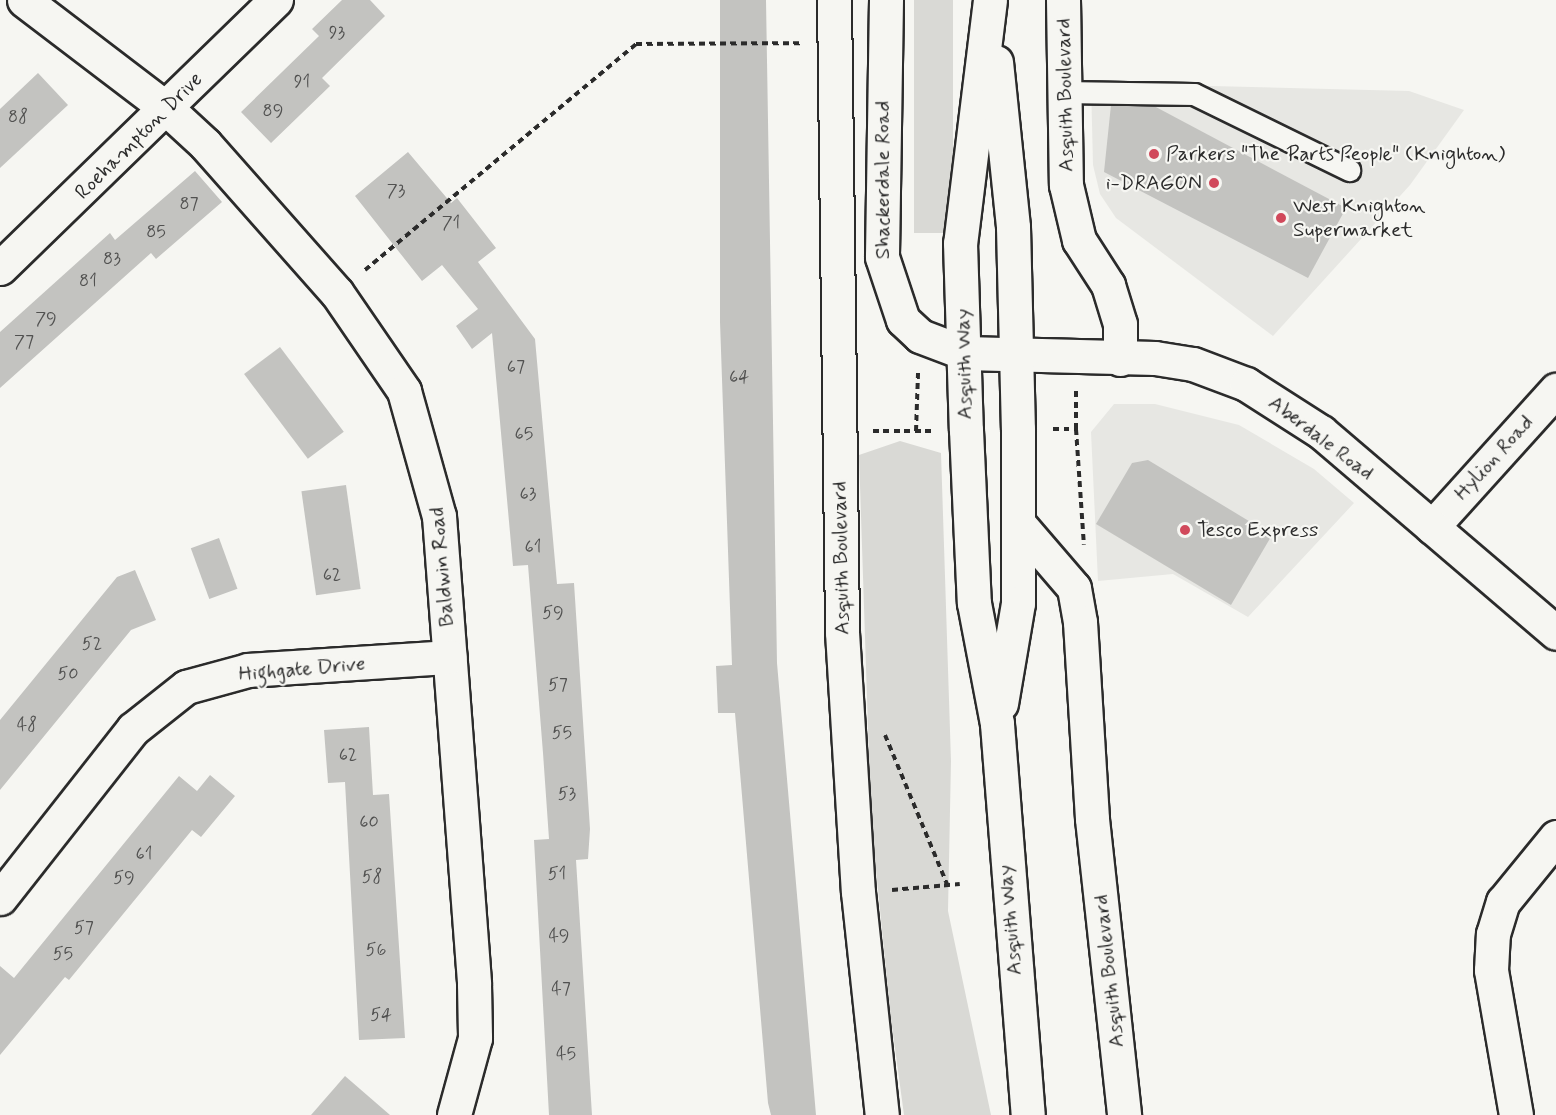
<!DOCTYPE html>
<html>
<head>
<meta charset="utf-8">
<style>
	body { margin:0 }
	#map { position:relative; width:1556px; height:1115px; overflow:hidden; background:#f6f6f2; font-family:Mynerve,sans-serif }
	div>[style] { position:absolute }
	.built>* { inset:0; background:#e7e7e3 }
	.green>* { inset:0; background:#d9d9d5; transform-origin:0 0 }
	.building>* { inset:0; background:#c3c3c0; transform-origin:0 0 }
	.path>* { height:4px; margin-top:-2px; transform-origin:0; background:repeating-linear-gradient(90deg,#2b2b2b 0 6px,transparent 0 10.5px) }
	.roads { filter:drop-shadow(2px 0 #2b2b2b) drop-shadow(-2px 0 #2b2b2b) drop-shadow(0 2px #2b2b2b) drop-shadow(0 -2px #2b2b2b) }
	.service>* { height:21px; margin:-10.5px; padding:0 10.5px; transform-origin:10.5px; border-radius:10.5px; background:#f6f6f2 }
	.minor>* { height:33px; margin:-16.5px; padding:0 16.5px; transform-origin:16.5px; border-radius:16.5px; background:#f6f6f2 }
	.tertiary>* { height:33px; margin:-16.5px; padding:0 16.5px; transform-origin:16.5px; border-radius:16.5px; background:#f6f6f2 }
	.trunk>* { height:33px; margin:-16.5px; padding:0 16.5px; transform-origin:16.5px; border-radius:16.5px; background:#f6f6f2 }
	.dots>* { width:16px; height:16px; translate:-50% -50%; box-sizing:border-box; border:3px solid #f6f6f2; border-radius:50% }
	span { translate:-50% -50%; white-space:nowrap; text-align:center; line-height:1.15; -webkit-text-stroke:4.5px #f6f6f2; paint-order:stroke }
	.number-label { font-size:18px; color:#515150 }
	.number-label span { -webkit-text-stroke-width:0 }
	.street-label { font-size:21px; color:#2b2b2b }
	.poi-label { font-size:21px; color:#2b2b2b }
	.left { translate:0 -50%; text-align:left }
	.right { translate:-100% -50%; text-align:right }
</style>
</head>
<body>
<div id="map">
	<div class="built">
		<i style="clip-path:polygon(1091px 83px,1409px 91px,1464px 110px,1410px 185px,1273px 336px,1116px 218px,1100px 194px,1093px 165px)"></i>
		<i style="clip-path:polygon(1114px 404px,1155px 404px,1239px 425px,1314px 469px,1354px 503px,1248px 617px,1173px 574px,1098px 581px,1091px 432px)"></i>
	</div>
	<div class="green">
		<i style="left:914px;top:0;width:39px;height:233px"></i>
		<i style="clip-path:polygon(900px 441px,941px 453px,951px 761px,948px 911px,991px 1115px,904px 1115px,891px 1019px,871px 820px,859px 455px)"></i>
	</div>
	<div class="building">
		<i style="clip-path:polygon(342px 0,370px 0,385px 16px,322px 78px,330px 86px,271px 143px,241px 112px,319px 36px,312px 29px)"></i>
		<i style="clip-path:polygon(720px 0,766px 0,777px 663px,816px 1115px,771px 1115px,768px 1103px,735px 713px,718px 713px,716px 666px,732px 665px,720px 322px)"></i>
		<i style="clip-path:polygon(38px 73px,68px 105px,0 168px,0 109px)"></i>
		<i style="clip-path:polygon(1111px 105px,1154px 106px,1346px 208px,1308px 278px,1104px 172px)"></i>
		<i style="clip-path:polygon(408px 152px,451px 203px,457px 198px,496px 248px,478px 262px,535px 339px,557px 584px,574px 583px,590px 829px,588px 859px,576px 860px,592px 1115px,549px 1115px,534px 840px,549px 839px,543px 753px,528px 565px,513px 566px,492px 333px,472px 349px,456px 326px,478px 309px,442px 265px,422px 281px,355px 196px)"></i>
		<i style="clip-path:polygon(195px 171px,222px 202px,156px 259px,151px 253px,0 388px,0 332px,110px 233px,115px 240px)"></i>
		<i style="left:280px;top:347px;width:106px;height:45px;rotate:53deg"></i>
		<i style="clip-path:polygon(1148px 460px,1272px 535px,1231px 605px,1096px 524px,1132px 463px)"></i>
		<i style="left:346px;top:485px;width:105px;height:45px;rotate:82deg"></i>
		<i style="left:219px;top:538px;width:54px;height:30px;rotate:70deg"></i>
		<i style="clip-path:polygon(135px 570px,156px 620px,131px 630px,0 790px,0 720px,117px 577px)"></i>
		<i style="clip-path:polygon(369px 727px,373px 795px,389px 794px,405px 1038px,359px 1040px,345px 782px,328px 783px,324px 730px)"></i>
		<i style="clip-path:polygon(210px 775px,235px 796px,201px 837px,192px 830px,69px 980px,65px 977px,0 1055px,0 966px,14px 978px,179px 776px,197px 791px)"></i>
		<i style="clip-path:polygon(345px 1076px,390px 1115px,311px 1115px)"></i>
	</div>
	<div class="path">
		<i style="left:365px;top:270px;width:353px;rotate:-39.8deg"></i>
		<i style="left:636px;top:44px;width:164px;rotate:-0.3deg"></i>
		<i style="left:1053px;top:429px;width:23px"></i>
		<i style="left:1076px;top:429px;width:38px;rotate:-90deg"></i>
		<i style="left:1076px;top:429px;width:116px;rotate:86.1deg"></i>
		<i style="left:873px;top:431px;width:59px"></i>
		<i style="left:916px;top:431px;width:58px;rotate:-88deg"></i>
		<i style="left:885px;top:735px;width:164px;rotate:67.4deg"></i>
		<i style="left:892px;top:890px;width:68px;rotate:-5deg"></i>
	</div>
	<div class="roads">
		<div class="service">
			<i style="left:1062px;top:92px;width:132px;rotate:0.9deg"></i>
			<i style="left:1194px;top:94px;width:173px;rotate:26.1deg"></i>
		</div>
		<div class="minor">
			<i style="left:24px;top:0;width:178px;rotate:37.3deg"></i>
			<i style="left:166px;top:108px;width:53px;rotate:42.7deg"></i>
			<i style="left:205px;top:144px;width:199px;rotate:48.5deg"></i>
			<i style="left:337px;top:293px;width:119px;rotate:55.6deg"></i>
			<i style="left:404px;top:391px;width:130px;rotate:74.4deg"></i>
			<i style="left:439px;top:516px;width:469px;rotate:85.7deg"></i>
			<i style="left:474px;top:984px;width:54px;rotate:88.9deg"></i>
			<i style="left:475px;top:1038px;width:80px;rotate:105.3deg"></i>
			<i style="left:834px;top:0;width:632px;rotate:89.27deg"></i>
			<i style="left:842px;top:632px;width:260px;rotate:86.5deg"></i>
			<i style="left:858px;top:892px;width:224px;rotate:83.9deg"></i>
			<i style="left:1063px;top:0;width:185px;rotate:89.1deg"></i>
			<i style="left:1066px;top:185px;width:57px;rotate:76.7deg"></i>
			<i style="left:1079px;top:240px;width:54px;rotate:57.2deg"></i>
			<i style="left:1108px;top:285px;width:41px;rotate:72.9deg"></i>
			<i style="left:1120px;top:324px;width:35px;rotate:90deg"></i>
			<i style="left:0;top:268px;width:385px;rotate:-44.2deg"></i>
			<i style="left:1019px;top:524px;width:84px;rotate:49.3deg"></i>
			<i style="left:1074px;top:588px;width:35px;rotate:80deg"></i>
			<i style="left:1080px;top:622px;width:197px;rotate:86.5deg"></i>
			<i style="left:1092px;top:819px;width:298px;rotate:83.8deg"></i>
			<i style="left:1432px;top:527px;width:185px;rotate:-47.9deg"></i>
			<i style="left:0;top:898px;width:215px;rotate:-51.8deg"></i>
			<i style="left:133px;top:729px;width:68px;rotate:-38.4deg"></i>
			<i style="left:186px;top:687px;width:64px;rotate:-15.3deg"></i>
			<i style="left:248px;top:670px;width:202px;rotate:-3.7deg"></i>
			<i style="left:1516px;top:1115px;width:147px;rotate:-99.8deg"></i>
			<i style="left:1491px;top:970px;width:36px;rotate:-87deg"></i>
			<i style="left:1493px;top:934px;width:34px;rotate:-73deg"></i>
			<i style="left:1503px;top:902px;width:84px;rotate:-50.8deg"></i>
		</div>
		<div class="tertiary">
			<i style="left:886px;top:0;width:257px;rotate:90.9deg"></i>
			<i style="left:882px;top:257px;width:66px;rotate:71.6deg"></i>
			<i style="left:903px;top:320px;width:23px;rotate:43deg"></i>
			<i style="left:920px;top:336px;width:48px;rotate:20.7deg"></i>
			<i style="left:965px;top:353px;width:190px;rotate:1.5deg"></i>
			<i style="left:1155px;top:358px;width:38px;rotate:9deg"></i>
			<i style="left:1193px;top:364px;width:57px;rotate:20.7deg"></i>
			<i style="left:1246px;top:384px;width:89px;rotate:32.6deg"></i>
			<i style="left:1321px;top:432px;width:309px;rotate:40.5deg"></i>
		</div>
		<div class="trunk">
			<i style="left:990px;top:0;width:245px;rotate:97deg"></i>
			<i style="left:960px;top:243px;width:187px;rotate:88.2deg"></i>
			<i style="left:966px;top:430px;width:173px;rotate:87.4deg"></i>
			<i style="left:974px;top:603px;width:123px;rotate:79.2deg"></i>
			<i style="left:997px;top:724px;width:392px;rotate:85.5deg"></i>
			<i style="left:996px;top:62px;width:166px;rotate:84.1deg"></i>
			<i style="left:1013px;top:227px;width:202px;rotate:88.6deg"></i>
			<i style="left:1018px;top:429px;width:174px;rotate:90deg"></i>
			<i style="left:1018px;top:603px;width:102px;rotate:99.6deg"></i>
		</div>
	</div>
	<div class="dots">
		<i style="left:1154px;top:154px;background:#d1495b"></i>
		<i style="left:1214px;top:183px;background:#d1495b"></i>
		<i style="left:1281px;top:218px;background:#d1495b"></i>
		<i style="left:1185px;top:530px;background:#d1495b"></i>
	</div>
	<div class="number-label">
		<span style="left:337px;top:33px">93</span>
		<span style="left:302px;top:82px">91</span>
		<span style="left:273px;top:111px">89</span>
		<span style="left:18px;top:117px">88</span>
		<span style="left:396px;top:191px">73</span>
		<span style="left:189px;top:204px">87</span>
		<span style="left:451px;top:223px">71</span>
		<span style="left:156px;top:232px">85</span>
		<span style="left:112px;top:259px">83</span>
		<span style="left:88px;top:281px">81</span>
		<span style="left:46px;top:319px">79</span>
		<span style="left:24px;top:342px">77</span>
		<span style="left:516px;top:367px">67</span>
		<span style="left:739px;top:377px">64</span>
		<span style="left:524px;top:434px">65</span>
		<span style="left:528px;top:494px">63</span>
		<span style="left:533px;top:547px">61</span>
		<span style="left:332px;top:575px">62</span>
		<span style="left:553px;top:613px">59</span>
		<span style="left:92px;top:644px">52</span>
		<span style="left:68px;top:674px">50</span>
		<span style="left:558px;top:685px">57</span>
		<span style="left:27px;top:725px">48</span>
		<span style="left:562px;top:733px">55</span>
		<span style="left:348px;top:755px">62</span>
		<span style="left:567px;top:794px">53</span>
		<span style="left:369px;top:822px">60</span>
		<span style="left:144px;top:854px">61</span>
		<span style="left:557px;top:874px">51</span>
		<span style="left:372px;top:877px">58</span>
		<span style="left:124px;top:878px">59</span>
		<span style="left:84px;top:928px">57</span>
		<span style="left:559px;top:936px">49</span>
		<span style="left:376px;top:950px">56</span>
		<span style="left:63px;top:954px">55</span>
		<span style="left:561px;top:989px">47</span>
		<span style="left:381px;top:1015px">54</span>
		<span style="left:566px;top:1054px">45</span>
	</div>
	<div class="street-label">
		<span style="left:1065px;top:95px;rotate:-91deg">Asquith Boulevard</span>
		<span style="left:139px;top:136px;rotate:-45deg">Roehampton Drive</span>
		<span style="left:883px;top:180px;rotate:-90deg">Shackerdale Road</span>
		<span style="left:964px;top:364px;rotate:-91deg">Asquith Way</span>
		<span style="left:1321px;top:438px;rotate:37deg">Aberdale Road</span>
		<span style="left:1494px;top:458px;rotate:-48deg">Hylion Road</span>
		<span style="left:841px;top:558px;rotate:-91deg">Asquith Boulevard</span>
		<span style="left:442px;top:567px;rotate:-95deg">Baldwin Road</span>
		<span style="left:302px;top:669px;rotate:-5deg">Highgate Drive</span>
		<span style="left:1010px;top:920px;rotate:-95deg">Asquith Way</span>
		<span style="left:1109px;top:971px;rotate:-96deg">Asquith Boulevard</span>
	</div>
	<div class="poi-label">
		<span class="left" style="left:1166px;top:154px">Parkers "The Parts People" (Knighton)</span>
		<span class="right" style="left:1202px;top:183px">i-DRAGON</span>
		<span class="left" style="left:1293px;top:218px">West Knighton<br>Supermarket</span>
		<span class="left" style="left:1197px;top:530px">Tesco Express</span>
	</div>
</div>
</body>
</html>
